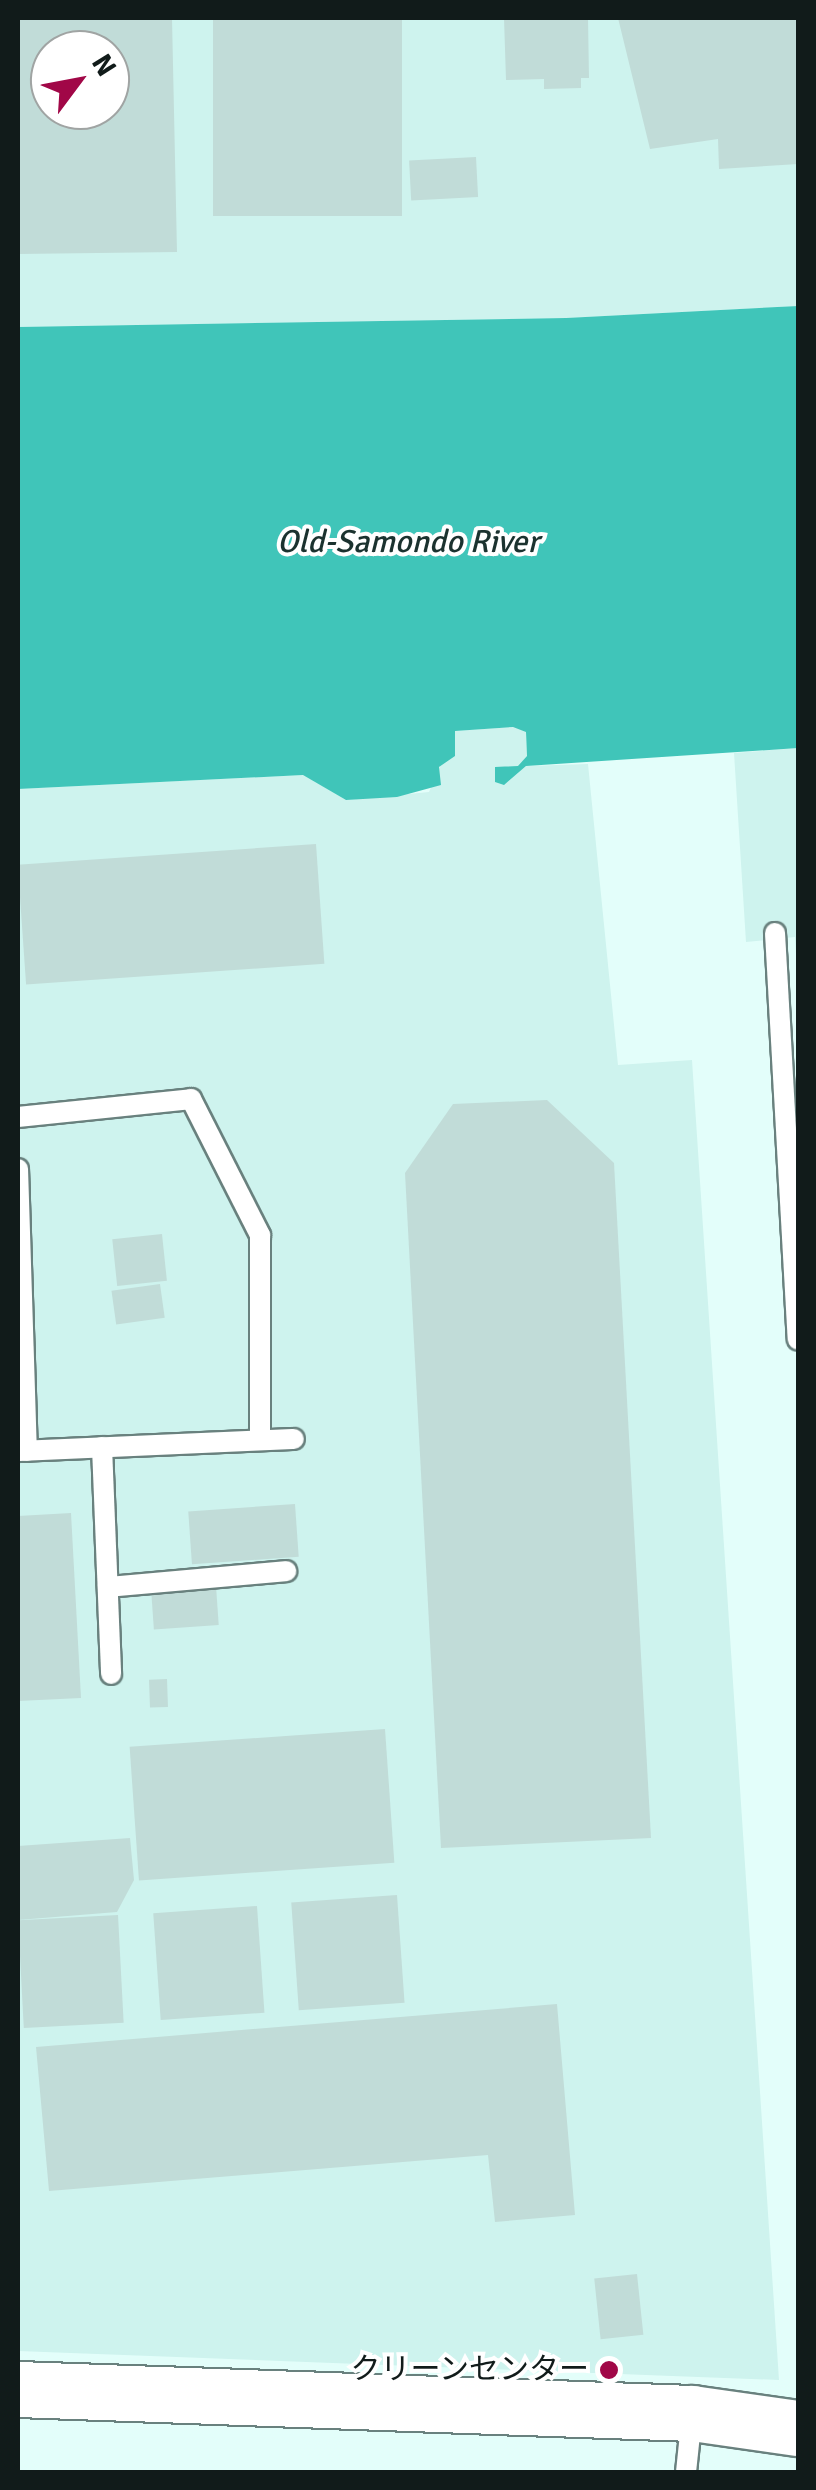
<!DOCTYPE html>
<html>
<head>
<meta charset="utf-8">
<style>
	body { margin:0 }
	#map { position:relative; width:816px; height:2490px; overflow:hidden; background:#e3fefa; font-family:Signika,"Noto Sans JP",sans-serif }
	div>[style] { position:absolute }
	.built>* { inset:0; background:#cef3ee }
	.water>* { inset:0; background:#40c5b9 }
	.building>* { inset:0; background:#c1dcd8; transform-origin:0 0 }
	.roads { filter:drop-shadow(2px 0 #69817e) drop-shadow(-2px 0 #69817e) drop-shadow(0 2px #69817e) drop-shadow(0 -2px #69817e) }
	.lane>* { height:20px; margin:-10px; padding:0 10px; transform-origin:10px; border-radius:10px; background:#fff }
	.primary>* { height:55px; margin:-27.5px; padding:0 27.5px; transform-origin:27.5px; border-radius:27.5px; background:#fff }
	.dots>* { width:28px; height:28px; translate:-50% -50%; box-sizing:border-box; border:5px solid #fff; border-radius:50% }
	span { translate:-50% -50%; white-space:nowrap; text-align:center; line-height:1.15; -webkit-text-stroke:8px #fff; paint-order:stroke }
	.poi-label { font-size:30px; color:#111b1a }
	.right { translate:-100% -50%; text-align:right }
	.water-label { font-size:32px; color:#1b322f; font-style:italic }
	.frame { position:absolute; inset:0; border:20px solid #111b1a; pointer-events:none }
	.north { position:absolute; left:30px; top:30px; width:100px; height:100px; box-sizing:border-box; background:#fff; border:2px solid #a0a4a3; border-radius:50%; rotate:58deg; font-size:28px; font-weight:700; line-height:40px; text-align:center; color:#111b1a }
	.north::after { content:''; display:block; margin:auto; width:35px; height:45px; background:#a10747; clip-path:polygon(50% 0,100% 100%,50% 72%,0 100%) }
</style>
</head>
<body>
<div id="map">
	<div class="built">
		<i style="clip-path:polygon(evenodd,18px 18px,798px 18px,798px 306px,566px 318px,18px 327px,18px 18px,50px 50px,110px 50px,110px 110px,50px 110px,50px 50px)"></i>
		<i style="clip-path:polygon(513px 727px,526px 731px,527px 756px,504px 785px,526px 766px,588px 764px,618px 1065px,692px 1060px,779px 2380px,18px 2351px,18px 789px,304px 775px,346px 800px,429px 792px,455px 731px)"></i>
		<i style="clip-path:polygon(798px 748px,798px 989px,795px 937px,746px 942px,734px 753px)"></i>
	</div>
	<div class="water">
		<i style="clip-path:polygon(798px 306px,798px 748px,526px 766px,504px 785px,495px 782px,495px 767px,518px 766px,527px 756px,526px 732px,513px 727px,455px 731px,455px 756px,439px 767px,441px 785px,397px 797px,346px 800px,303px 775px,18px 789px,18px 327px,566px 318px)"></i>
	</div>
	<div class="building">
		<i style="clip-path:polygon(evenodd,18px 18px,172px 18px,177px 252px,18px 254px,18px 18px,50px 50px,110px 50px,110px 110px,50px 110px,50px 50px)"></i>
		<i style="left:213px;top:18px;width:189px;height:198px"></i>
		<i style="clip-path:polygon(504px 18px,588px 18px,589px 78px,581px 78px,581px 88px,544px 89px,544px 79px,506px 80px)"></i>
		<i style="clip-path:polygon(618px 18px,798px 18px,798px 164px,719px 169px,718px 139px,650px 149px)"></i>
		<i style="left:476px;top:157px;width:40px;height:67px;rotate:87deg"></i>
		<i style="left:316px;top:844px;width:120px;height:299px;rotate:86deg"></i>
		<i style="clip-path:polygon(547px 1100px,614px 1163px,651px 1838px,441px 1848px,405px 1173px,453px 1104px)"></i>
		<i style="left:162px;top:1234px;width:47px;height:50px;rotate:84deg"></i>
		<i style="left:160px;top:1284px;width:34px;height:49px;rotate:82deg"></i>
		<i style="left:295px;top:1504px;width:53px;height:107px;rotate:86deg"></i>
		<i style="clip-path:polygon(71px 1513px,81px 1698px,18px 1701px,18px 1516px)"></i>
		<i style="left:216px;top:1586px;width:39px;height:65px;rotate:86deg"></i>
		<i style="left:167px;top:1679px;width:28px;height:18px;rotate:88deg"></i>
		<i style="left:385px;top:1729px;width:134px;height:256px;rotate:86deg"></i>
		<i style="clip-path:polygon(130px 1838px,134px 1880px,117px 1912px,18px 1920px,18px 1846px)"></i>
		<i style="left:397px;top:1895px;width:108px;height:106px;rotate:86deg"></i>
		<i style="left:257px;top:1906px;width:107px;height:104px;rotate:86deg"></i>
		<i style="left:118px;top:1915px;width:108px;height:100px;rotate:87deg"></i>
		<i style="clip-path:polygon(557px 2004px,575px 2215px,495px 2222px,488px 2155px,49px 2191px,36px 2047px)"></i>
		<i style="left:637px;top:2274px;width:61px;height:43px;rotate:84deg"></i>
	</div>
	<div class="roads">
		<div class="lane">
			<i style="left:775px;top:933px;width:407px;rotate:86.8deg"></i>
			<i style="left:18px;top:1117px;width:174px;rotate:-5.9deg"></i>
			<i style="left:191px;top:1099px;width:153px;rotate:63.1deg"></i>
			<i style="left:260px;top:1235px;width:205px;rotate:90deg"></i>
			<i style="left:18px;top:1169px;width:282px;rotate:88.2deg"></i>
			<i style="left:102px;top:1447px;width:227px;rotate:87.7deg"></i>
			<i style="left:18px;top:1451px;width:276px;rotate:-2.5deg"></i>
			<i style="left:108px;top:1587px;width:179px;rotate:-5.1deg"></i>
			<i style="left:686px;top:2472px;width:57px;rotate:-84deg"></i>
		</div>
		<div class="primary">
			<i style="left:18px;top:2389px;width:674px;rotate:2.04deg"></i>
			<i style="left:692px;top:2413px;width:107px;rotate:8.1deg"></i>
		</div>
	</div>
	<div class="dots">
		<i style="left:609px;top:2370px;background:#a10747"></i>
	</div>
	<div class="poi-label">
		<span class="right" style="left:589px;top:2370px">クリーンセンター</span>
	</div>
	<div class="water-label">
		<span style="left:408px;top:542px">Old-Samondo River</span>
	</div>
	<div class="frame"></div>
	<div class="north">N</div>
</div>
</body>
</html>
